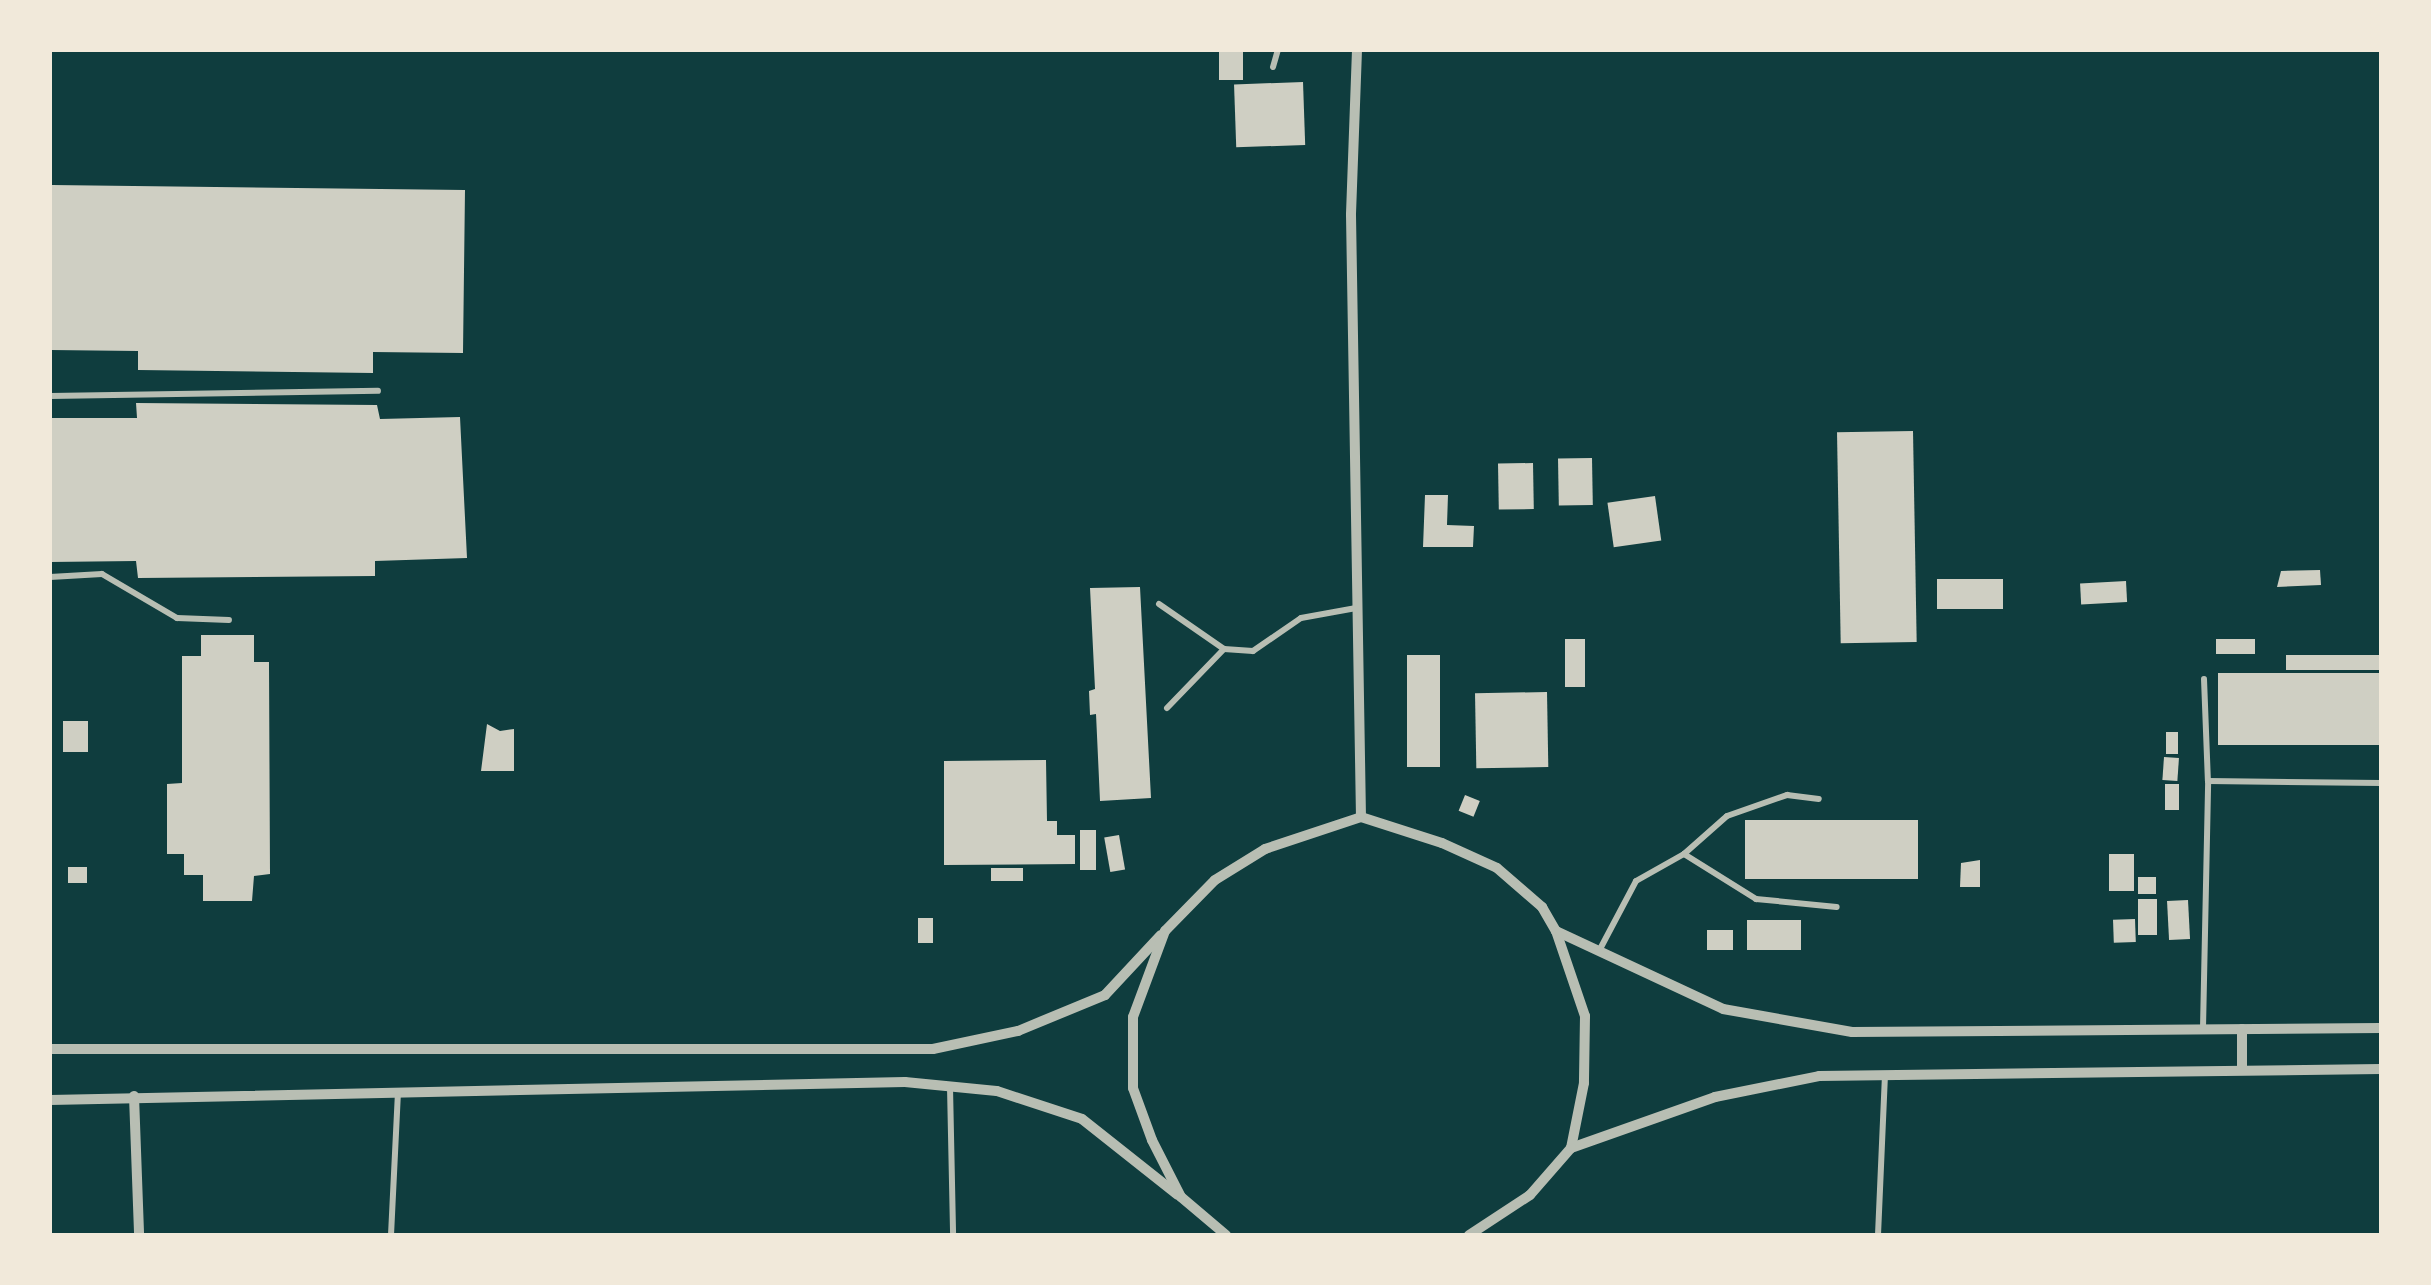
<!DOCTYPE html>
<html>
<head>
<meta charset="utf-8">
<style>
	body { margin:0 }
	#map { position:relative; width:2431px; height:1285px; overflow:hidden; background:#0f3d3e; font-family:Spectral,serif }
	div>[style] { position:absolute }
	.building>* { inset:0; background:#cfcfc3; transform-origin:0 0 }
	.service>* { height:6px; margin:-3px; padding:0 3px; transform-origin:3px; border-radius:3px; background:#b8beb3 }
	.minor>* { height:10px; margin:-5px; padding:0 5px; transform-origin:5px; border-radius:5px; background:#b8beb3 }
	span { translate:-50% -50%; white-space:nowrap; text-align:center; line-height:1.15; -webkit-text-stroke:10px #f1e9da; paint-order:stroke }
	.frame { position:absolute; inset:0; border:52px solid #f1e9da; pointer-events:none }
</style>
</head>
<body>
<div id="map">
	<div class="building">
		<i style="left:1219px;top:50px;width:24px;height:30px"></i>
		<i style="left:1303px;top:82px;width:63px;height:69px;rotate:88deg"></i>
		<i style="clip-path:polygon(52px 185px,465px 190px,463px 353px,373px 352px,373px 373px,138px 370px,138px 351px,50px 350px)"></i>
		<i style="clip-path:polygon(136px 403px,377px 405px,380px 419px,460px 417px,467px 558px,375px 561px,375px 576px,138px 578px,136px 561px,50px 562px,50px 418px,137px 418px)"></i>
		<i style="left:1913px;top:431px;width:211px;height:76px;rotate:89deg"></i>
		<i style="left:1592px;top:458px;width:47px;height:34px;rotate:89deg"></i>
		<i style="left:1533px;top:463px;width:46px;height:35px;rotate:89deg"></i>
		<i style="clip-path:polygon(1425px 495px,1448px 495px,1447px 525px,1474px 526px,1473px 547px,1423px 547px)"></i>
		<i style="left:1655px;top:496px;width:45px;height:48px;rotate:82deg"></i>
		<i style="clip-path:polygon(2320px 570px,2321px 585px,2277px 587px,2281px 571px)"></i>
		<i style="left:2003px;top:579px;width:30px;height:66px;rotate:90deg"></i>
		<i style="left:2126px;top:581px;width:21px;height:46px;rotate:87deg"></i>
		<i style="clip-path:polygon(1140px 587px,1151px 798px,1100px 801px,1096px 714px,1090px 715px,1089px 691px,1095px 689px,1090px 588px)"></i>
		<i style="clip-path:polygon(201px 635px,254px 635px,254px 662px,269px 662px,270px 874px,254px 876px,252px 901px,203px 901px,203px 875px,184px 875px,184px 854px,167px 854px,167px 784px,182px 783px,182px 656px,201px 656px)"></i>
		<i style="left:1565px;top:639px;width:20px;height:48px"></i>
		<i style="left:2255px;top:639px;width:15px;height:39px;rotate:90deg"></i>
		<i style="left:1407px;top:655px;width:33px;height:112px"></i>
		<i style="left:2380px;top:655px;width:15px;height:94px;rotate:90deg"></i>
		<i style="left:2218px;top:673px;width:163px;height:72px"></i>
		<i style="left:1547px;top:692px;width:75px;height:72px;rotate:89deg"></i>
		<i style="left:63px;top:721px;width:25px;height:31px"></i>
		<i style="clip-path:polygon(487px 724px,500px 731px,514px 729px,514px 771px,481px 771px)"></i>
		<i style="left:2166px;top:732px;width:12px;height:22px"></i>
		<i style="left:2164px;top:757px;width:15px;height:23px;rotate:4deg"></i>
		<i style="clip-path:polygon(1046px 760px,1047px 821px,1057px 821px,1057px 835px,1075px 835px,1075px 864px,944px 865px,944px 761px)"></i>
		<i style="left:2165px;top:784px;width:14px;height:26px"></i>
		<i style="left:1465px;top:795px;width:16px;height:17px;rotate:22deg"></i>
		<i style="left:1745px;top:820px;width:173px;height:59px"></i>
		<i style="left:1080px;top:830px;width:16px;height:40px"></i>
		<i style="left:1119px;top:835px;width:35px;height:15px;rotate:80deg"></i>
		<i style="left:2109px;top:854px;width:25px;height:37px"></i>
		<i style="clip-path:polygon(1980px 860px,1980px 887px,1960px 887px,1961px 863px)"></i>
		<i style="left:87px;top:867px;width:16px;height:19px;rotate:90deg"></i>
		<i style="left:991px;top:868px;width:32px;height:13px"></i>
		<i style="left:2138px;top:877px;width:18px;height:17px"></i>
		<i style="left:2138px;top:899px;width:19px;height:36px"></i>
		<i style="left:2188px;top:900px;width:39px;height:21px;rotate:87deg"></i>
		<i style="left:918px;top:918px;width:15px;height:25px"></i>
		<i style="left:2135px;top:919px;width:23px;height:22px;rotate:88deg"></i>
		<i style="left:1747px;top:920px;width:54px;height:30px"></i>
		<i style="left:1733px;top:930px;width:20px;height:26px;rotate:90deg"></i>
	</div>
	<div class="service">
		<i style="left:1273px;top:67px;width:18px;rotate:-74deg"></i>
		<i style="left:50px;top:396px;width:328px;rotate:-0.9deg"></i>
		<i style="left:50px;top:577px;width:52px;rotate:-3.3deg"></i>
		<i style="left:102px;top:574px;width:87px;rotate:30.4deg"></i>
		<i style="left:177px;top:618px;width:52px;rotate:2.2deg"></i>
		<i style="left:1159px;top:604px;width:79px;rotate:34.7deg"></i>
		<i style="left:1224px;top:649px;width:29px;rotate:4deg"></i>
		<i style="left:1253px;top:651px;width:58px;rotate:-34.5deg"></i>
		<i style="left:1301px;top:618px;width:56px;rotate:-10.3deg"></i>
		<i style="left:2204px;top:679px;width:102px;rotate:87.8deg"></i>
		<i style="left:1167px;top:708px;width:82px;rotate:-46deg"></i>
		<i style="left:1684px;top:854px;width:57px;rotate:-41.5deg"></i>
		<i style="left:1727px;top:816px;width:64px;rotate:-19.3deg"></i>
		<i style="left:1787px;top:795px;width:32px;rotate:7deg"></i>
		<i style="left:1599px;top:951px;width:79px;rotate:-62.1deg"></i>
		<i style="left:1636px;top:881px;width:55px;rotate:-29.4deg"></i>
		<i style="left:1684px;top:854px;width:85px;rotate:32deg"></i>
		<i style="left:1756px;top:899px;width:81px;rotate:5.6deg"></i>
		<i style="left:2203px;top:1028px;width:247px;rotate:-88.8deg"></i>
		<i style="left:2208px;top:781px;width:173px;rotate:0.7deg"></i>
		<i style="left:950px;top:1087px;width:148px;rotate:88.8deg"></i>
		<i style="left:391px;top:1235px;width:141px;rotate:-87.2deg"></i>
		<i style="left:1878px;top:1235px;width:160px;rotate:-87.5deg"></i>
	</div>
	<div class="minor">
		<i style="left:1357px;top:50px;width:165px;rotate:92.1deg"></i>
		<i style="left:1351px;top:215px;width:602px;rotate:89.05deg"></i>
		<i style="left:1556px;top:931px;width:184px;rotate:25deg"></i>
		<i style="left:1723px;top:1009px;width:131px;rotate:10.1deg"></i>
		<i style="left:1852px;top:1032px;width:529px;rotate:-0.43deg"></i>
		<i style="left:2242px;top:1029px;width:41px;rotate:90deg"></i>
		<i style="left:50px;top:1049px;width:883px"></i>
		<i style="left:933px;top:1049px;width:87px;rotate:-12deg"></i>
		<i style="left:1018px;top:1031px;width:94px;rotate:-22.5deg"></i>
		<i style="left:1105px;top:995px;width:82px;rotate:-47deg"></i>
		<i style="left:134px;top:1096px;width:139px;rotate:87.9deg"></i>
		<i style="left:50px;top:1100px;width:855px;rotate:-1.21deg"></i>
		<i style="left:905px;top:1082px;width:92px;rotate:5.6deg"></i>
		<i style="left:997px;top:1091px;width:89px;rotate:18.2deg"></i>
		<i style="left:1082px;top:1119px;width:122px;rotate:38.4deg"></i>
		<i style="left:1571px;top:1148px;width:153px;rotate:-19.5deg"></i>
		<i style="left:1715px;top:1097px;width:106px;rotate:-11.4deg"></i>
		<i style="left:1819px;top:1076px;width:562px;rotate:-0.71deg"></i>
		<i style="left:1226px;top:1235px;width:59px;rotate:-139.8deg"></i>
		<i style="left:1181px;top:1197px;width:64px;rotate:-117deg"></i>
		<i style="left:1152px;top:1140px;width:55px;rotate:-110.1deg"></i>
		<i style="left:1133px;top:1088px;width:71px;rotate:-90deg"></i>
		<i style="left:1133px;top:1017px;width:92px;rotate:-69.6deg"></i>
		<i style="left:1165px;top:931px;width:71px;rotate:-45.6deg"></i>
		<i style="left:1215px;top:880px;width:59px;rotate:-31.8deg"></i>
		<i style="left:1265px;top:849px;width:101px;rotate:-18.4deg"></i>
		<i style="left:1361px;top:817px;width:85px;rotate:17.8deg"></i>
		<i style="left:1442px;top:843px;width:60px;rotate:24.4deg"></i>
		<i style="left:1497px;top:868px;width:60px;rotate:40.9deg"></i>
		<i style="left:1542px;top:907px;width:28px;rotate:60deg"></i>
		<i style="left:1556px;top:931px;width:90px;rotate:71.2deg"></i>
		<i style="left:1585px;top:1016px;width:67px;rotate:90.9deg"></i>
		<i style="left:1584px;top:1083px;width:66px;rotate:101.3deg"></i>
		<i style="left:1571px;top:1148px;width:62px;rotate:131.1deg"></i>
		<i style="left:1530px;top:1195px;width:73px;rotate:146.7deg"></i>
	</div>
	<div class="frame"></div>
</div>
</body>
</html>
